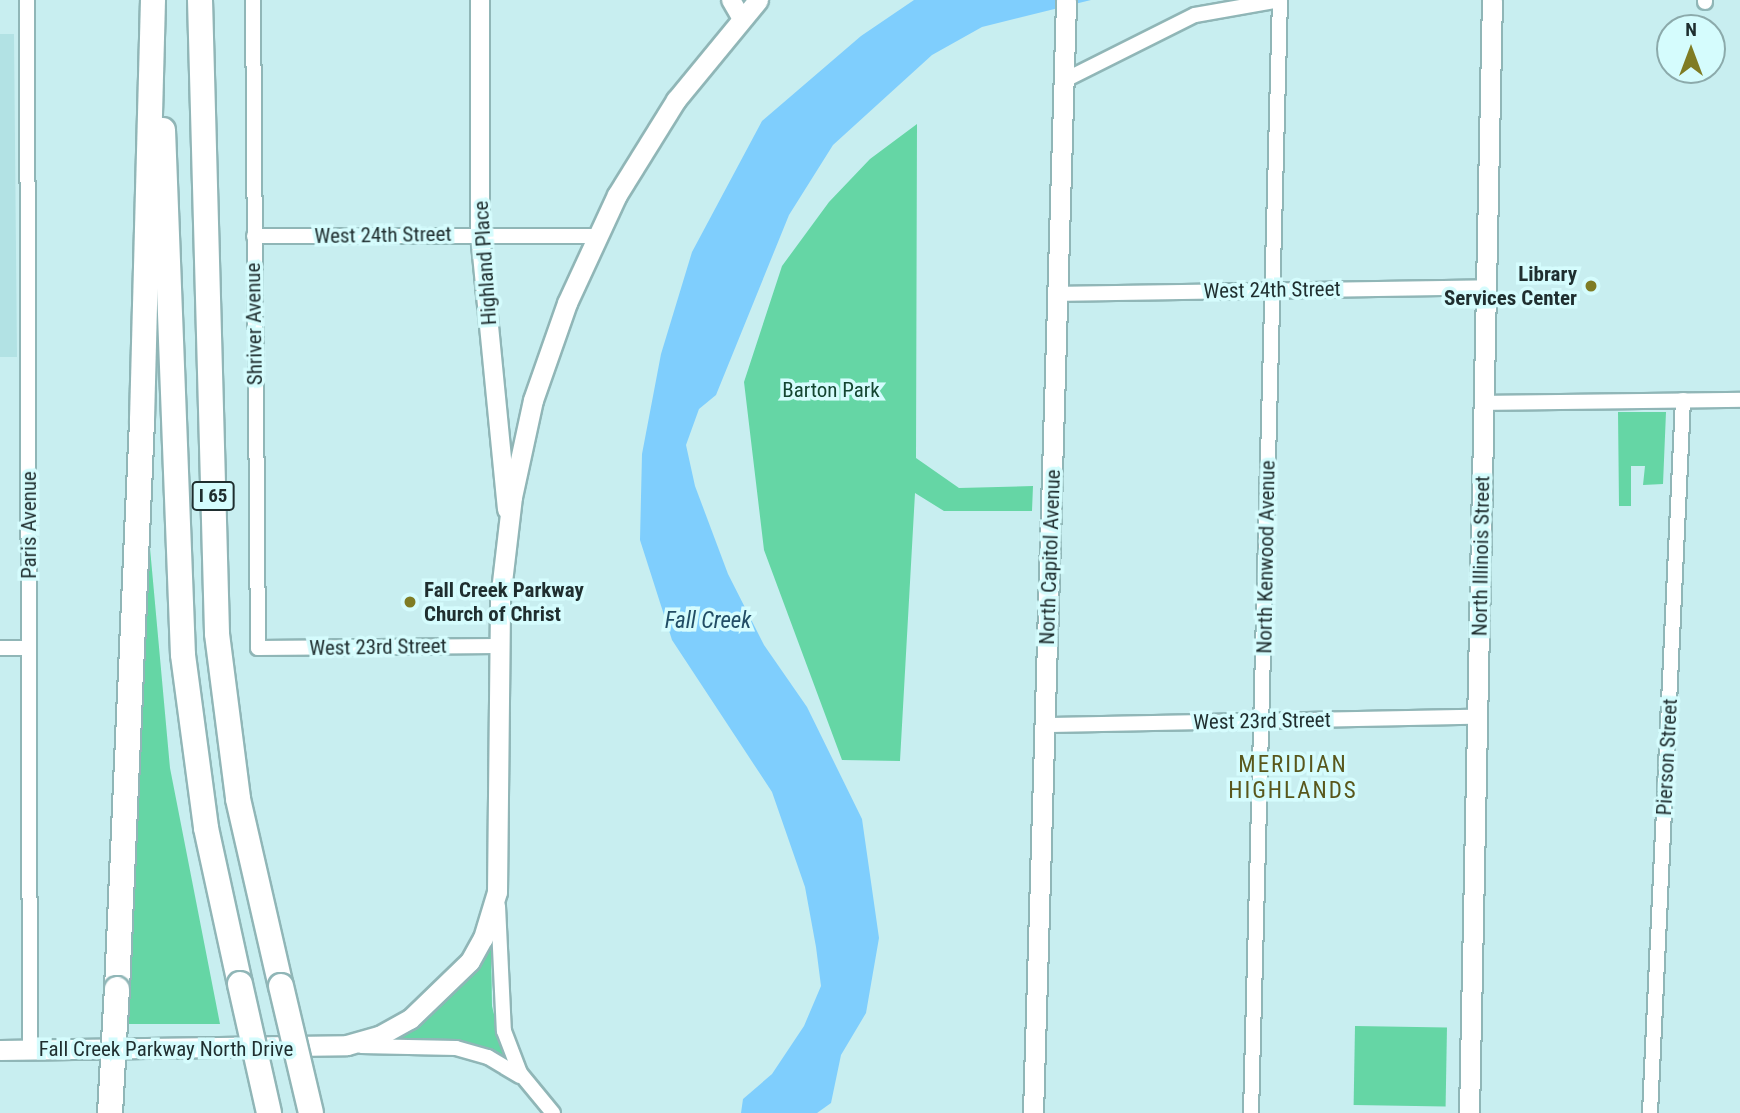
<!DOCTYPE html>
<html>
<head>
<meta charset="utf-8">
<style>
	body { margin:0 }
	#map { position:relative; width:1740px; height:1113px; overflow:hidden; background:#c8eef0; font-family:"Roboto Condensed",sans-serif }
	div>[style] { position:absolute }
	.built>* { inset:0; background:#b2e2e4 }
	.green>* { inset:0; background:#65d6a5; transform-origin:0 0 }
	.water>* { inset:0; background:#7fcefd }
	.roads { filter:drop-shadow(2px 0 #90b6b7) drop-shadow(-2px 0 #90b6b7) drop-shadow(0 2px #90b6b7) drop-shadow(0 -2px #90b6b7) }
	.minor>* { height:14px; margin:-7px; padding:0 7px; transform-origin:7px; border-radius:7px; background:#fff }
	.tertiary>* { height:18px; margin:-9px; padding:0 9px; transform-origin:9px; border-radius:9px; background:#fff }
	.secondary>* { height:19px; margin:-9.5px; padding:0 9.5px; transform-origin:9.5px; border-radius:9.5px; background:#fff }
	.motorway>* { height:24px; margin:-12px; padding:0 12px; transform-origin:12px; border-radius:12px; background:#fff }
	.bridges { filter:drop-shadow(2px 0 #90b6b7) drop-shadow(-2px 0 #90b6b7) drop-shadow(0 2px #90b6b7) drop-shadow(0 -2px #90b6b7) }
	.motorway-bridge>* { height:24px; margin:-12px; padding:0 12px; transform-origin:12px; border-radius:12px; background:#fff }
	.dots>* { width:19px; height:19px; translate:-50% -50%; box-sizing:border-box; border:4px solid #d5fcfd; border-radius:50% }
	span { translate:-50% -50%; white-space:nowrap; text-align:center; line-height:1.15; -webkit-text-stroke:7px #d5fcfd; paint-order:stroke }
	.shield-label span { padding:2px 5px; background:#d5fcfd; border:2px solid; border-radius:5px; -webkit-text-stroke-width:0 }
	.shield-label { font-size:19px; color:#1f2e2f; font-weight:700 }
	.street-label { font-size:21px; color:#1f2e2f }
	.poi-label { font-size:21px; color:#1f2e2f; font-weight:700 }
	.right { translate:-100% -50%; text-align:right }
	.left { translate:0 -50%; text-align:left }
	.park-label { font-size:21px; color:#144531 }
	.water-label { font-size:23px; color:#224d65; font-style:italic }
	.neighbourhood-label { font-size:23px; color:#59571c; letter-spacing:2px }
	.north { position:absolute; left:1656px; top:14px; width:70px; height:70px; box-sizing:border-box; background:#d5fcfd; border:2px solid #8caaab; border-radius:50%; rotate:0deg; font-size:19px; font-weight:700; line-height:28px; text-align:center; color:#1f2e2f }
	.north::after { content:''; display:block; margin:auto; width:24px; height:32px; background:#7f7c24; clip-path:polygon(50% 0,100% 100%,50% 72%,0 100%) }
</style>
</head>
<body>
<div id="map">
	<div class="built">
		<i style="clip-path:polygon(0 34px,14px 34px,17px 357px,0 357px)"></i>
	</div>
	<div class="green">
		<i style="clip-path:polygon(917px 124px,916px 458px,959px 488px,1033px 486px,1032px 511px,944px 511px,915px 493px,900px 761px,842px 760px,764px 550px,744px 382px,782px 266px,829px 202px,870px 159px)"></i>
		<i style="clip-path:polygon(1618px 412px,1666px 412px,1663px 484px,1643px 485px,1645px 466px,1631px 466px,1631px 506px,1619px 506px)"></i>
		<i style="clip-path:polygon(145px 537px,149px 537px,170px 768px,220px 1024px,120px 1024px)"></i>
		<i style="clip-path:polygon(491px 944px,492px 1006px,505px 1059px,454px 1040px,390px 1038px,445px 1001px)"></i>
		<i style="left:1355px;top:1026px;width:92px;height:79px;rotate:1deg"></i>
	</div>
	<div class="water">
		<i style="clip-path:polygon(914px 0,1091px 0,982px 27px,932px 55px,833px 145px,789px 215px,716px 395px,699px 409px,686px 445px,695px 486px,728px 574px,764px 645px,807px 707px,862px 819px,879px 938px,866px 1013px,841px 1055px,831px 1103px,817px 1113px,741px 1113px,743px 1099px,772px 1074px,804px 1026px,821px 986px,816px 947px,805px 887px,772px 792px,672px 640px,640px 540px,642px 454px,661px 354px,692px 252px,762px 121px,861px 36px)"></i>
	</div>
	<div class="roads">
		<div class="minor">
			<i style="left:27px;top:0;width:1050px;rotate:89.84deg"></i>
			<i style="left:253px;top:0;width:648px;rotate:89.56deg"></i>
			<i style="left:258px;top:648px;width:240px;rotate:-0.5deg"></i>
			<i style="left:1705px;top:2px;width:2px;rotate:-90deg"></i>
			<i style="left:1065px;top:80px;width:145px;rotate:-26.6deg"></i>
			<i style="left:1195px;top:15px;width:86px;rotate:-10deg"></i>
			<i style="left:254px;top:236px;width:342px"></i>
			<i style="left:1058px;top:294px;width:427px;rotate:-0.9deg"></i>
			<i style="left:1484px;top:403px;width:256px;rotate:-0.7deg"></i>
			<i style="left:0;top:648px;width:29px"></i>
			<i style="left:1045px;top:725px;width:433px;rotate:-1.1deg"></i>
			<i style="left:498px;top:906px;width:125px;rotate:87.3deg"></i>
			<i style="left:504px;top:1031px;width:45px;rotate:69.1deg"></i>
			<i style="left:520px;top:1073px;width:52px;rotate:50.5deg"></i>
			<i style="left:361px;top:1046px;width:95px;rotate:1.2deg"></i>
			<i style="left:456px;top:1048px;width:33px;rotate:16deg"></i>
			<i style="left:488px;top:1057px;width:37px;rotate:31deg"></i>
			<i style="left:1251px;top:1113px;width:1113px;rotate:-88.51deg"></i>
			<i style="left:1650px;top:1113px;width:714px;rotate:-87.35deg"></i>
		</div>
		<div class="tertiary">
			<i style="left:480px;top:0;width:234px;rotate:90deg"></i>
			<i style="left:480px;top:234px;width:277px;rotate:84.4deg"></i>
			<i style="left:731px;top:0;width:20px;rotate:60deg"></i>
		</div>
		<div class="secondary">
			<i style="left:0;top:1050px;width:347px;rotate:-0.8deg"></i>
			<i style="left:347px;top:1045px;width:33px;rotate:-16deg"></i>
			<i style="left:379px;top:1036px;width:35px;rotate:-29deg"></i>
			<i style="left:410px;top:1019px;width:83px;rotate:-44deg"></i>
			<i style="left:470px;top:961px;width:26px;rotate:-61deg"></i>
			<i style="left:483px;top:938px;width:48px;rotate:-73.1deg"></i>
			<i style="left:497px;top:892px;width:293px;rotate:-89.4deg"></i>
			<i style="left:500px;top:599px;width:103px;rotate:-83.3deg"></i>
			<i style="left:512px;top:497px;width:99px;rotate:-77.8deg"></i>
			<i style="left:533px;top:400px;width:103px;rotate:-70.7deg"></i>
			<i style="left:567px;top:303px;width:119px;rotate:-65.2deg"></i>
			<i style="left:617px;top:195px;width:112px;rotate:-58.2deg"></i>
			<i style="left:676px;top:100px;width:129px;rotate:-50.6deg"></i>
			<i style="left:1033px;top:1113px;width:1113px;rotate:-88.3deg"></i>
			<i style="left:1469px;top:1113px;width:1113px;rotate:-88.82deg"></i>
		</div>
		<div class="motorway">
			<i style="left:200px;top:0;width:634px;rotate:88.46deg"></i>
			<i style="left:217px;top:634px;width:166px;rotate:82.7deg"></i>
			<i style="left:238px;top:799px;width:192px;rotate:77.1deg"></i>
			<i style="left:163px;top:130px;width:525px;rotate:87.82deg"></i>
			<i style="left:183px;top:655px;width:175px;rotate:82.4deg"></i>
			<i style="left:206px;top:828px;width:160px;rotate:77.7deg"></i>
			<i style="left:117px;top:989px;width:570px;rotate:-87.48deg"></i>
			<i style="left:142px;top:420px;width:420px;rotate:-88.5deg"></i>
		</div>
	</div>
	<div class="bridges">
		<div class="motorway-bridge">
			<i style="left:240px;top:984px;width:132px;rotate:77.3deg"></i>
			<i style="left:281px;top:986px;width:130px;rotate:76.7deg"></i>
			<i style="left:110px;top:1113px;width:124px;rotate:-86.8deg"></i>
		</div>
	</div>
	<div class="dots">
		<i style="left:1591px;top:286px;background:#7f7c24"></i>
		<i style="left:410px;top:602px;background:#7f7c24"></i>
	</div>
	<div class="shield-label">
		<span style="left:213px;top:496px">I 65</span>
	</div>
	<div class="street-label">
		<span style="left:383px;top:235px;rotate:-1deg">West 24th Street</span>
		<span style="left:485px;top:263px;rotate:-94deg">Highland Place</span>
		<span style="left:1272px;top:290px;rotate:-1deg">West 24th Street</span>
		<span style="left:254px;top:324px;rotate:-91deg">Shriver Avenue</span>
		<span style="left:29px;top:525px;rotate:-90deg">Paris Avenue</span>
		<span style="left:1481px;top:556px;rotate:-89deg">North Illinois Street</span>
		<span style="left:1050px;top:557px;rotate:-88deg">North Capitol Avenue</span>
		<span style="left:1266px;top:557px;rotate:-89deg">North Kenwood Avenue</span>
		<span style="left:378px;top:647px;rotate:-1deg">West 23rd Street</span>
		<span style="left:1262px;top:721px;rotate:-1deg">West 23rd Street</span>
		<span style="left:1667px;top:757px;rotate:-87deg">Pierson Street</span>
		<span style="left:166px;top:1049px">Fall Creek Parkway North Drive</span>
	</div>
	<div class="poi-label">
		<span class="right" style="left:1577px;top:286px">Library<br>Services Center</span>
		<span class="left" style="left:424px;top:602px">Fall Creek Parkway<br>Church of Christ</span>
	</div>
	<div class="park-label">
		<span style="left:831px;top:390px">Barton Park</span>
	</div>
	<div class="water-label">
		<span style="left:708px;top:621px">Fall Creek</span>
	</div>
	<div class="neighbourhood-label">
		<span style="left:1293px;top:778px">MERIDIAN<br>HIGHLANDS</span>
	</div>
	<div class="north">N</div>
</div>
</body>
</html>
